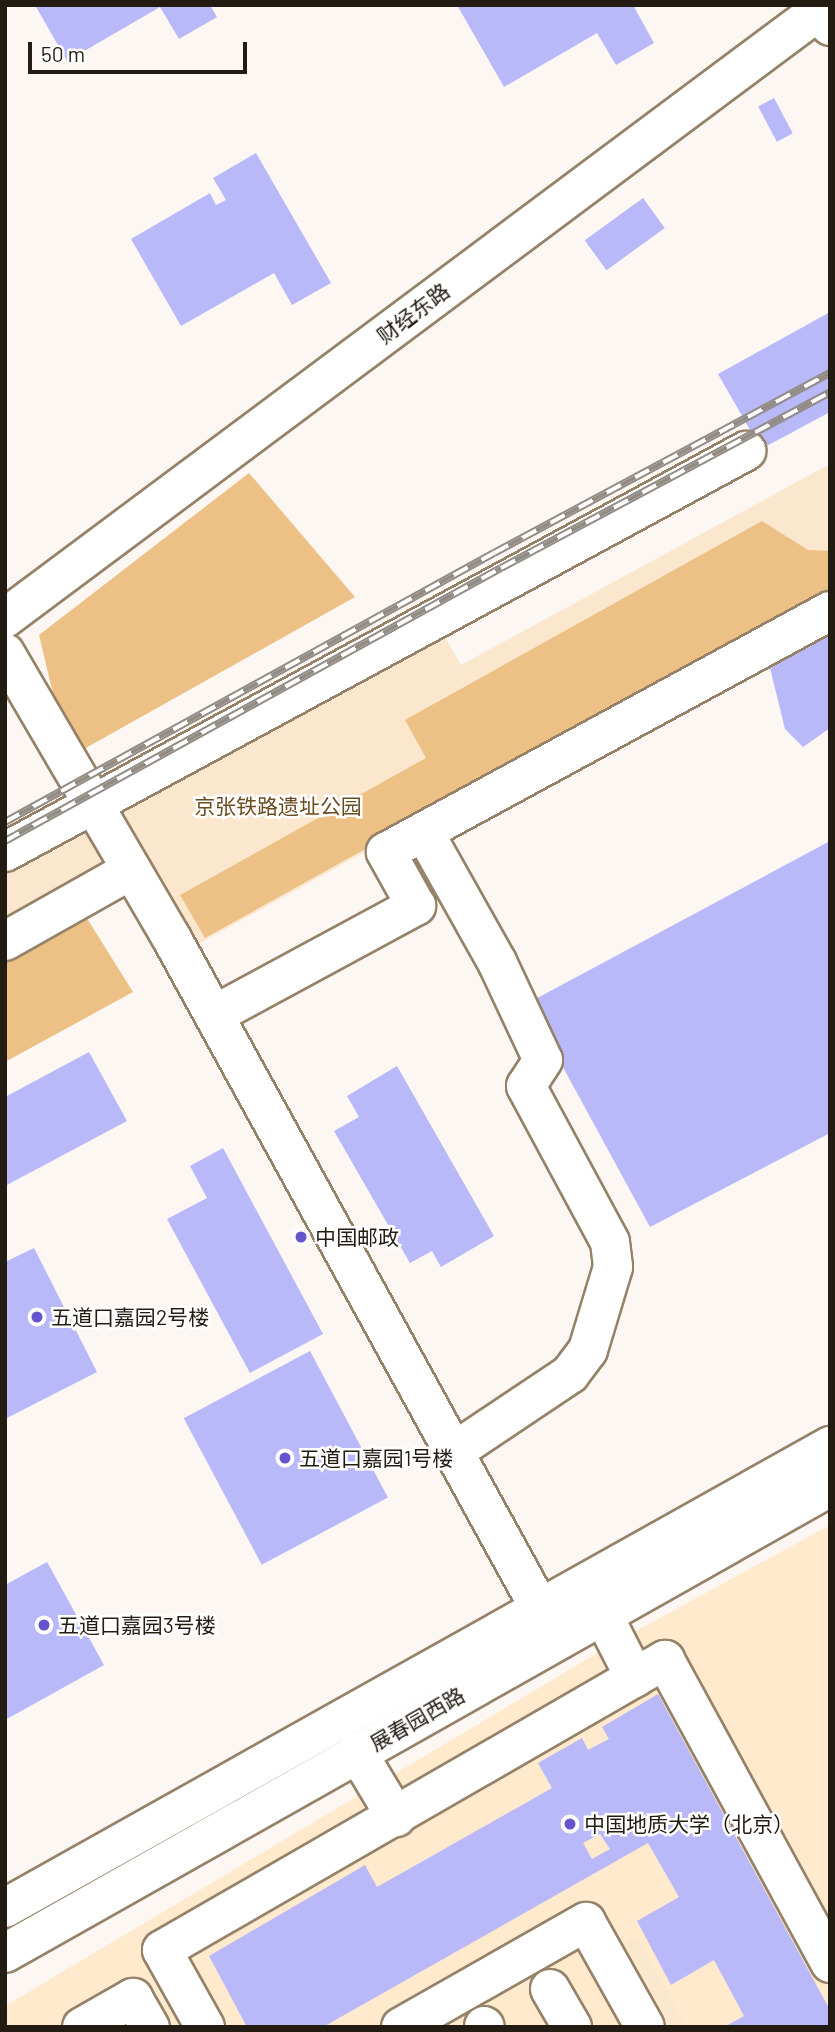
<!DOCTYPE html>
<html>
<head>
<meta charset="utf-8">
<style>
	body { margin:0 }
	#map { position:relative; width:835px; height:2032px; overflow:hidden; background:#fcf7f2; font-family:Barlow,"Noto Sans SC",sans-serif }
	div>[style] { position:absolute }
	.built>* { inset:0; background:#ffeace }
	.green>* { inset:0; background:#fae7ce }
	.forest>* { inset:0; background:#edc185 }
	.building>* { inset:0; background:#b9b8f9; transform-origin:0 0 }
	.roads { filter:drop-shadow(2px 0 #958268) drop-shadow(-2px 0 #958268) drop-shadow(0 2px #958268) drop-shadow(0 -2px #958268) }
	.minor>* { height:38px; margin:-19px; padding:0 19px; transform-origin:19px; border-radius:19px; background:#fff }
	.major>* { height:38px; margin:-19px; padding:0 19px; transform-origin:19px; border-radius:19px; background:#fff }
	.rail>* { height:8px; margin-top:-4px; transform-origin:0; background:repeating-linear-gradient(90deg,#fff 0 16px,#928c85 0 32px); box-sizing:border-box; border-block:2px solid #928c85 }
	.dots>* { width:19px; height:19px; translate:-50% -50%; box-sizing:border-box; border:4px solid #fff; border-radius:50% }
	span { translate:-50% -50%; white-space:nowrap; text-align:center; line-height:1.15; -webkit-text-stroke:5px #fff; paint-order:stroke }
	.street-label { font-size:21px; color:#231c12 }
	.park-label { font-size:21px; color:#6c4d21 }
	.poi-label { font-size:21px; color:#231c12 }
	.left { translate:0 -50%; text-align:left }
	.frame { position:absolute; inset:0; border:7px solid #231c12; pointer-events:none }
	.scale { position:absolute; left:28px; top:42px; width:219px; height:32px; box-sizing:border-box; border:4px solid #231c12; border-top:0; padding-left:9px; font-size:21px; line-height:24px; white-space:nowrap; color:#231c12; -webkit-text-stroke:5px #fff; paint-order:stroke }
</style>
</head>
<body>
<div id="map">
	<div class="built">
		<i style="clip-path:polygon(830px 1525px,830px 2027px,5px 2027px,5px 2006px,616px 1642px)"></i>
	</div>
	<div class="green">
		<i style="clip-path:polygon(830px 464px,830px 595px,193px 947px,140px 855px,5px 930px,5px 863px,438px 625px,461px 665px)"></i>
		<i style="clip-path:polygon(636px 1936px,687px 2027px,672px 2027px,625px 1941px)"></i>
	</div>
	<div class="forest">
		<i style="clip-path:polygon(249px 473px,355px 597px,84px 749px,55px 702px,39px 635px)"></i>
		<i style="clip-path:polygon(762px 521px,808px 550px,830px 551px,830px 591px,205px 938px,180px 895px,426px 758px,405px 720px)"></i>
		<i style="clip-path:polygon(83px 912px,133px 992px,5px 1062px,5px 956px)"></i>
	</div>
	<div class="building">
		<i style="clip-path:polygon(35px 5px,210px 5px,217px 17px,179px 39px,160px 7px,67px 61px)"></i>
		<i style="clip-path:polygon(457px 5px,633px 5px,654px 43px,616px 65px,597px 33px,504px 87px)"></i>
		<i style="left:774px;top:98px;width:40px;height:18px;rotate:62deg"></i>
		<i style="clip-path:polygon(256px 153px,331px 283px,292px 305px,274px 273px,181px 326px,131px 239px,210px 193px,216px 205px,226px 200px,213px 178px)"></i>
		<i style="left:643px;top:198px;width:37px;height:72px;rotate:54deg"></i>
		<i style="clip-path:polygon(830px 312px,830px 412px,761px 449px,718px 374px)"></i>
		<i style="clip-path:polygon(830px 630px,830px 728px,803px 747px,785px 729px,770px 668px)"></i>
		<i style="clip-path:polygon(830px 841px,830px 1133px,650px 1227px,528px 1003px)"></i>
		<i style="clip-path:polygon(89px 1052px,127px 1121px,5px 1186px,5px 1097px)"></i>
		<i style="clip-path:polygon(397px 1066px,494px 1236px,441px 1267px,432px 1251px,410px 1263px,334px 1131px,359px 1117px,347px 1096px)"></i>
		<i style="clip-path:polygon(223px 1148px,323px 1334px,250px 1373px,167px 1219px,207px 1198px,190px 1166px)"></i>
		<i style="clip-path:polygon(34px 1248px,97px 1372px,5px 1419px,5px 1262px)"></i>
		<i style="left:310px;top:1351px;width:166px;height:143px;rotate:62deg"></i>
		<i style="clip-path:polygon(47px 1562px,104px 1665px,5px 1720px,5px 1585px)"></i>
		<i style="clip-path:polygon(evenodd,658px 1694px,830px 2010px,830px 2027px,724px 2027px,744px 2016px,714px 1960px,671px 1985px,637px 1921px,679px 1897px,648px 1843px,323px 2027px,247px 2027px,209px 1956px,365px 1865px,377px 1887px,552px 1788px,538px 1763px,582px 1738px,588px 1750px,609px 1739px,602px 1727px,658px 1694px,600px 1834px,610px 1849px,592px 1859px,583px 1843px,600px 1834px)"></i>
	</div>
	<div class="roads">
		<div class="minor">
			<i style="left:5px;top:618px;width:1018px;rotate:-36.73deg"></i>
			<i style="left:5px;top:653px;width:329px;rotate:59.7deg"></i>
			<i style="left:171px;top:937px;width:764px;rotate:61.22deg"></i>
			<i style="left:424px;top:832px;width:149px;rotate:60.7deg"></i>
			<i style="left:497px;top:962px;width:108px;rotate:64.9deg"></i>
			<i style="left:543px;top:1060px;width:31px;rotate:123deg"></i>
			<i style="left:526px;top:1086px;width:177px;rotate:61.7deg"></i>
			<i style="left:610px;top:1242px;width:25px;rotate:83deg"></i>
			<i style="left:613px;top:1267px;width:87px;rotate:106.8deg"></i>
			<i style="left:588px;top:1350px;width:30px;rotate:127deg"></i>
			<i style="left:570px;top:1374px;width:138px;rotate:146.2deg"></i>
			<i style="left:5px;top:852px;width:843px;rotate:-28.42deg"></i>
			<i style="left:5px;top:941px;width:145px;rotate:-29.4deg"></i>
			<i style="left:214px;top:1015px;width:230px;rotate:-28.4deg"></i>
			<i style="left:416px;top:906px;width:62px;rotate:-119.1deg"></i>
			<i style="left:386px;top:852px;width:505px;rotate:-28.49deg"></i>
			<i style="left:588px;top:1586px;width:103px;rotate:62.9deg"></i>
			<i style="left:357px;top:1752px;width:76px;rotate:59deg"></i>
			<i style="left:550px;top:1989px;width:44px;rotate:59.9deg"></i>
			<i style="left:484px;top:2026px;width:1px;rotate:45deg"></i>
			<i style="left:82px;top:2027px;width:59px;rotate:-29.6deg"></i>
			<i style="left:133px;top:1998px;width:34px;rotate:60deg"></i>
			<i style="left:205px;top:2027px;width:88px;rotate:-119.2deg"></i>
			<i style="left:162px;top:1950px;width:581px;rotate:-29.97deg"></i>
			<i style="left:665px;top:1660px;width:345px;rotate:61.4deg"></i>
			<i style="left:401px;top:2027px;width:213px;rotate:-29.6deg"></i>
			<i style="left:586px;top:1922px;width:120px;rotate:60.7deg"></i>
		</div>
		<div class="major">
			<i style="left:818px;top:5px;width:24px;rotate:60deg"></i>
			<i style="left:5px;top:1908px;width:946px;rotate:-29.25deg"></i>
			<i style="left:5px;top:1953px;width:948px;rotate:-29.46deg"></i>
		</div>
	</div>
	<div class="rail">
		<i style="left:5px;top:822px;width:558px;rotate:-28.82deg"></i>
		<i style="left:494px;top:553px;width:381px;rotate:-28.2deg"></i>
		<i style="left:5px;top:841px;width:566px;rotate:-28.83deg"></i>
		<i style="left:501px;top:568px;width:373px;rotate:-28.1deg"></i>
	</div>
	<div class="dots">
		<i style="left:301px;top:1237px;background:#6554ce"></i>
		<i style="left:37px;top:1317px;background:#6554ce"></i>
		<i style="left:285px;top:1458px;background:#6554ce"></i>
		<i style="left:44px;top:1625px;background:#6554ce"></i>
		<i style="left:570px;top:1824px;background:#6554ce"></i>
	</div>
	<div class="street-label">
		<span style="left:413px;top:313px;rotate:-37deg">财经东路</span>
		<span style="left:417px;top:1719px;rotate:-30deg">展春园西路</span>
	</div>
	<div class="park-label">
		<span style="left:278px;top:806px">京张铁路遗址公园</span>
	</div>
	<div class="poi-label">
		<span class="left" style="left:315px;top:1237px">中国邮政</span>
		<span class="left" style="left:51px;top:1317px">五道口嘉园2号楼</span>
		<span class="left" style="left:299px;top:1458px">五道口嘉园1号楼</span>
		<span class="left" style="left:58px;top:1625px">五道口嘉园3号楼</span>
		<span class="left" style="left:584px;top:1824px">中国地质大学（北京）</span>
	</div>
	<div class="frame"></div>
	<div class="scale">50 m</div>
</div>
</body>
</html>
